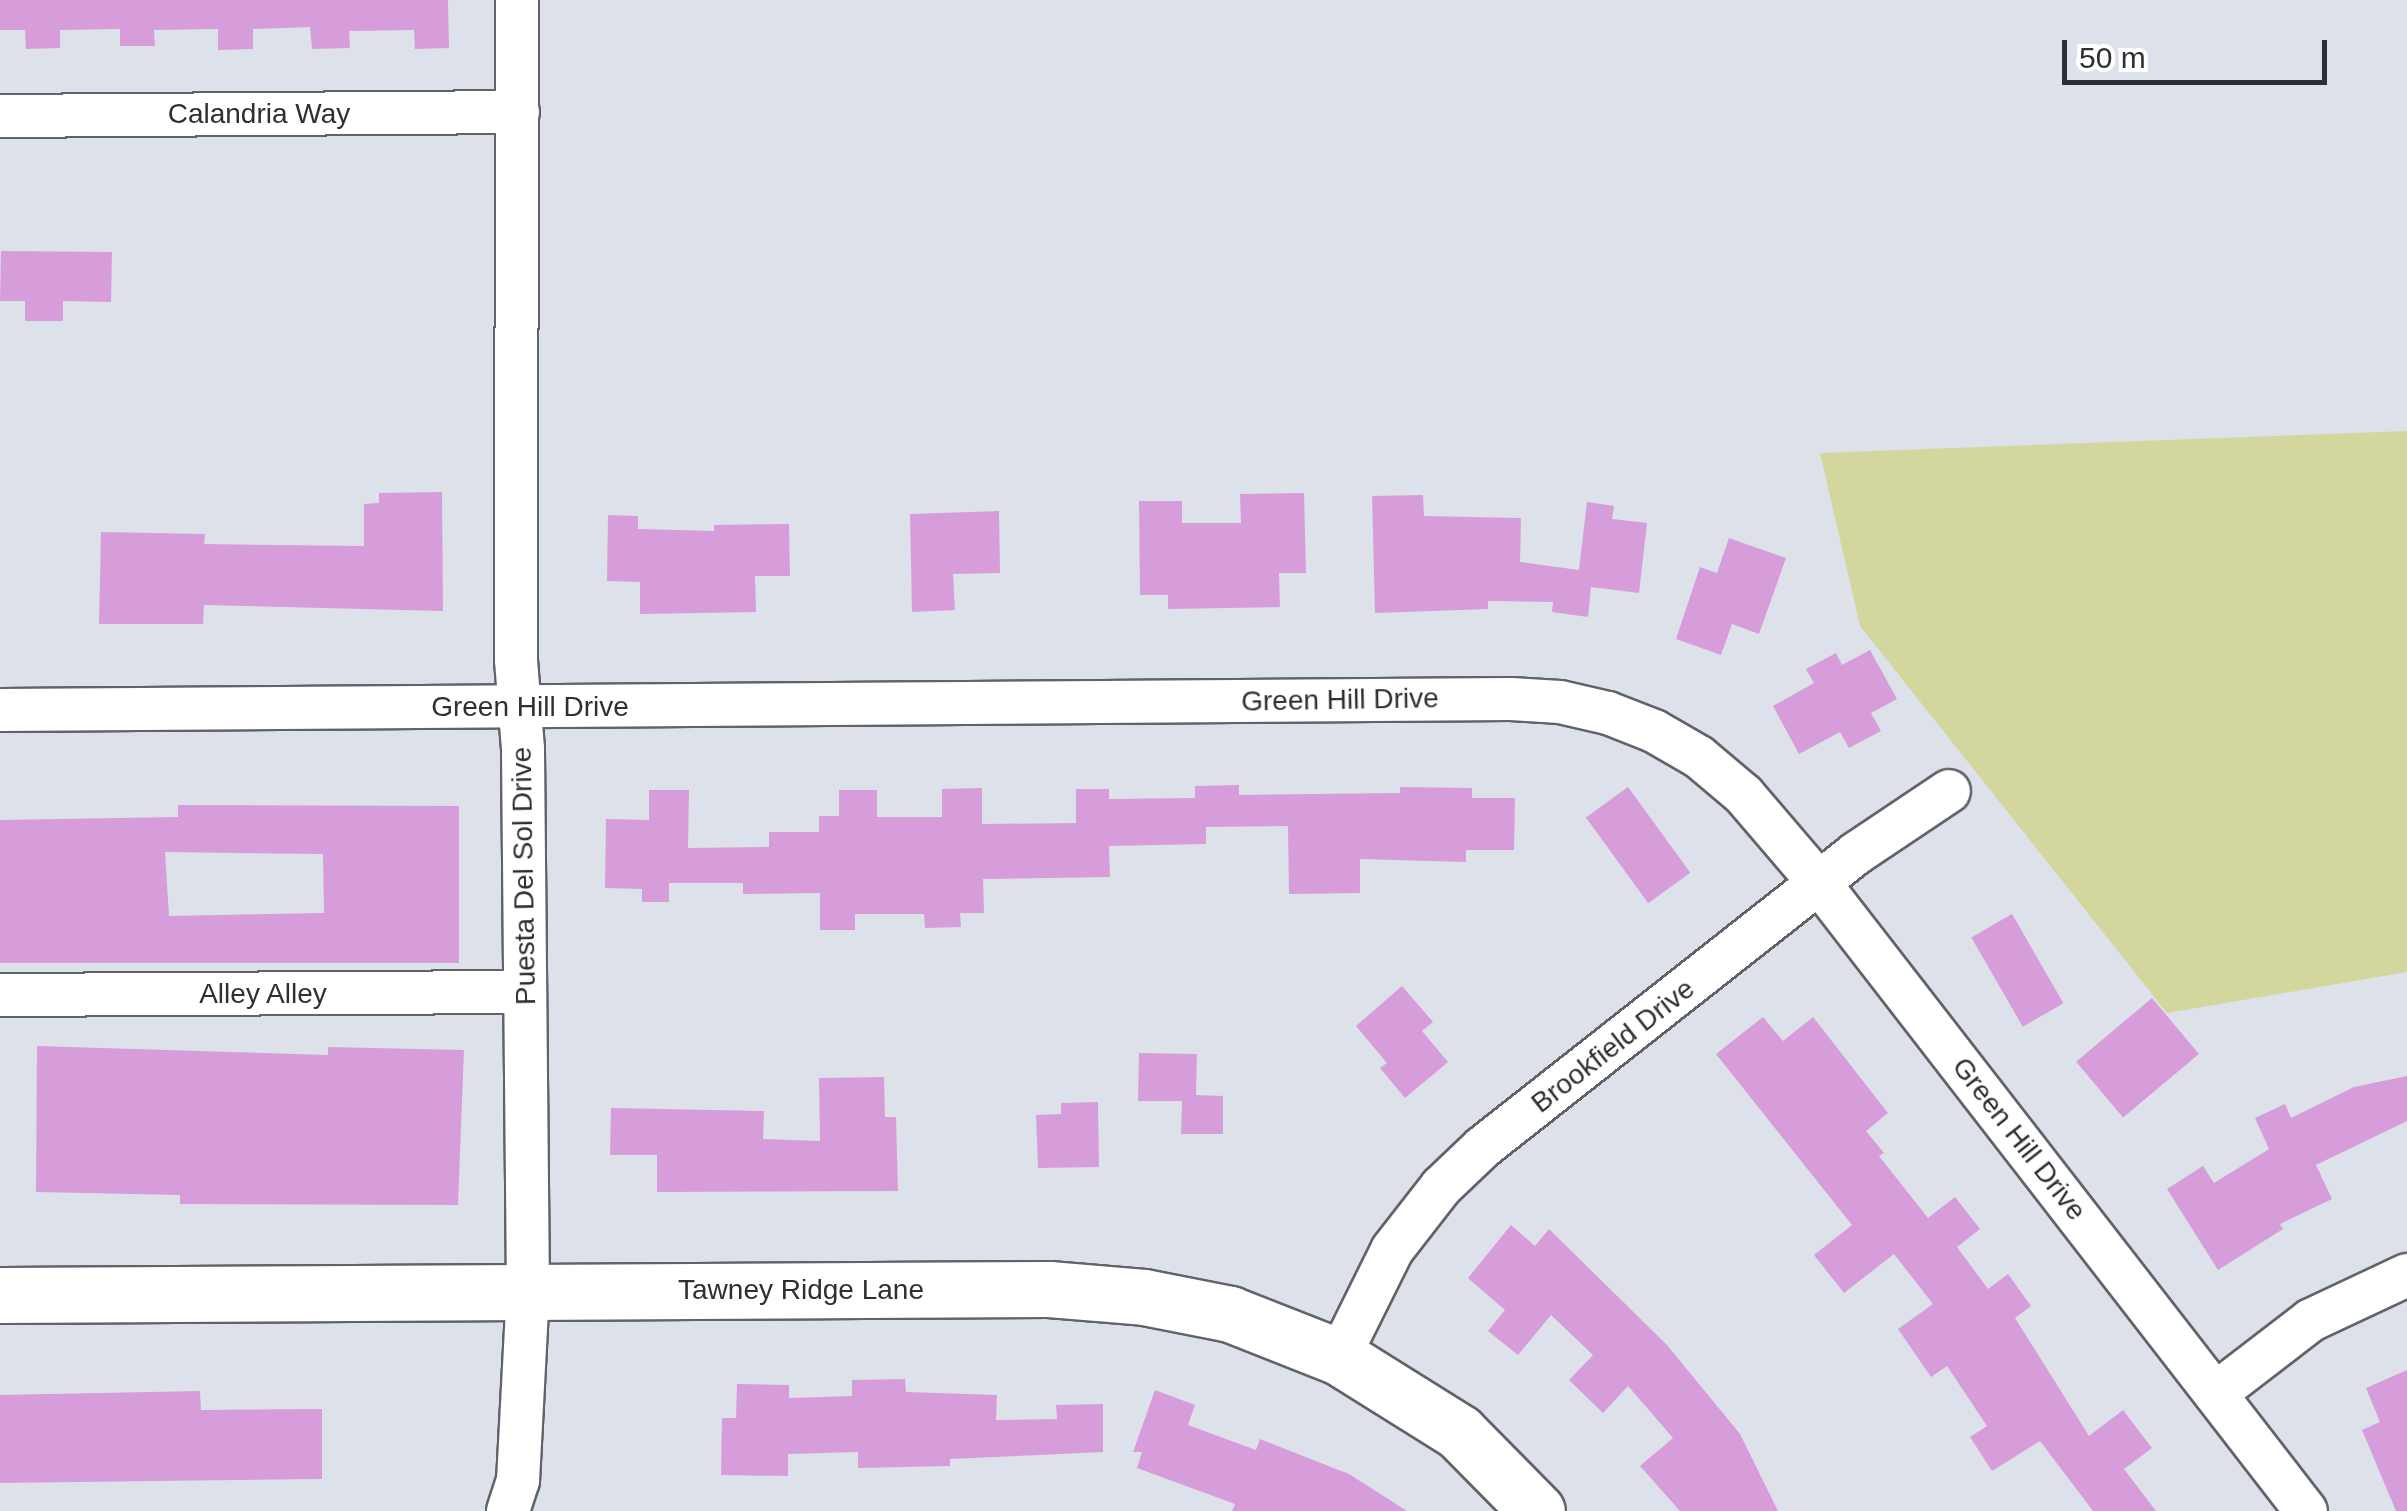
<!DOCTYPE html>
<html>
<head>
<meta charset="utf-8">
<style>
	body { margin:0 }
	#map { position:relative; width:2407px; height:1511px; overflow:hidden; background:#dde1e9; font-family:Helvetica,sans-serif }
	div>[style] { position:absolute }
	.green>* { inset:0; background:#d3d79d }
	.building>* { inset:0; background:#d79ddb; transform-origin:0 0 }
	.roads { filter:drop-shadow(2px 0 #60636a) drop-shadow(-2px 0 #60636a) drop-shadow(0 2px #60636a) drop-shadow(0 -2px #60636a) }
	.street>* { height:42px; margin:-21px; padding:0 21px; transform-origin:21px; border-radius:21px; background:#fff }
	.secondary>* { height:55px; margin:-27.5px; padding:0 27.5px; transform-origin:27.5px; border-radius:27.5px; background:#fff }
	span { translate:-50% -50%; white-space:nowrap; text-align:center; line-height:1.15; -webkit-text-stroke:10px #fff; paint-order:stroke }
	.street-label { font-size:28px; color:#2e2f32 }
	.scale { position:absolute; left:2062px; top:40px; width:265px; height:45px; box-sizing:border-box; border:5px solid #2e2f32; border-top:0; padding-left:12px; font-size:30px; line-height:35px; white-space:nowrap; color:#2e2f32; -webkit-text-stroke:8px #fff; paint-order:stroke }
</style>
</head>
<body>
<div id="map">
	<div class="green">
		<i style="clip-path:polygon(2407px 431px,2407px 972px,2167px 1013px,1860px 626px,1820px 453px)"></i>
	</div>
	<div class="building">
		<i style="clip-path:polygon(0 0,448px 0,449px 48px,415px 49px,414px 30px,349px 31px,350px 48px,312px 49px,310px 27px,253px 29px,253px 49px,218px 50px,218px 29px,154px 30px,155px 46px,120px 46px,120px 29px,60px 30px,60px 48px,26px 49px,25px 30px,0 30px)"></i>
		<i style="clip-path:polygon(1px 251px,112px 252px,111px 302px,63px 301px,63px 321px,25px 321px,25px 301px,0 301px)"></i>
		<i style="clip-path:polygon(442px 492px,443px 611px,204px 605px,203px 624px,99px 624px,101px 532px,205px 534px,204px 544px,364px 546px,364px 504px,379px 503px,379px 493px)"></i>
		<i style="clip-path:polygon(1304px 493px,1306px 573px,1279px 573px,1280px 607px,1168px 609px,1168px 595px,1140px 595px,1139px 501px,1182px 501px,1182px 523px,1241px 523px,1240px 494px)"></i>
		<i style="clip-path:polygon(1423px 495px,1424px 516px,1521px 518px,1520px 562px,1579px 570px,1587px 502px,1614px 506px,1612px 519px,1647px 523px,1639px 593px,1591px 587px,1588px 617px,1552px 612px,1553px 602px,1488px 601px,1488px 609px,1375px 613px,1372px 496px)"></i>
		<i style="clip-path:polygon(999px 511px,1000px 573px,953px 574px,955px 610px,912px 612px,910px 514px)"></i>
		<i style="clip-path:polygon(608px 515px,638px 516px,638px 529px,714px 531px,714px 525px,789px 524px,790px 576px,755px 576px,756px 612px,640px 614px,640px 582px,607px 581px)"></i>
		<i style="clip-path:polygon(1729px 538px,1786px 558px,1759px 634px,1732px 624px,1721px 655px,1676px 639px,1700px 567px,1717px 573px)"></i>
		<i style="clip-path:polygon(1870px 650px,1897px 699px,1871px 713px,1881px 731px,1849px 748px,1840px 732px,1799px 754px,1773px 706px,1814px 683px,1806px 669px,1836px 653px,1842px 665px)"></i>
		<i style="clip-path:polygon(1239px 785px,1239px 795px,1400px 793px,1400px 787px,1472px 788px,1472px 798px,1515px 798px,1514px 850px,1466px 850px,1466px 862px,1360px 859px,1360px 893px,1289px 894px,1288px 826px,1206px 827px,1206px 844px,1109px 846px,1110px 877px,983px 879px,984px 913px,960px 913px,961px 927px,925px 928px,924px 914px,855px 914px,855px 930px,820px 930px,820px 893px,743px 894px,743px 883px,669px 883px,669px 902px,642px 902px,642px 889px,605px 888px,606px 819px,649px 820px,649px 790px,689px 790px,688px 848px,769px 847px,769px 832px,819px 832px,819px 816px,839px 816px,839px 790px,877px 790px,877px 817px,942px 817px,942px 789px,982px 788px,982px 824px,1076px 823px,1076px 789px,1109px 789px,1109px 799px,1195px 798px,1195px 786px)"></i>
		<i style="left:1628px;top:787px;width:106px;height:52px;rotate:54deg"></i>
		<i style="clip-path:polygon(evenodd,178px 805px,459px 806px,459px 963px,0 963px,0 820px,178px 817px,178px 805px,165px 852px,323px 854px,324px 913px,169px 916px,165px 852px)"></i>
		<i style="left:2012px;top:914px;width:103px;height:47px;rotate:60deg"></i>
		<i style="clip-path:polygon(1402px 986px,1433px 1022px,1422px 1031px,1448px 1062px,1405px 1098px,1380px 1068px,1387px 1063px,1356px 1026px)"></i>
		<i style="left:2152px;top:998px;width:73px;height:99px;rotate:50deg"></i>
		<i style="clip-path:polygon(1763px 1017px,1783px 1041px,1813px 1017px,1888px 1113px,1866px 1131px,1884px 1153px,1879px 1156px,1928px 1218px,1955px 1197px,1980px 1229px,1957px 1247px,1988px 1289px,2008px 1274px,2031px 1306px,2015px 1318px,2089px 1436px,2123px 1410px,2152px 1448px,2124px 1469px,2156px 1511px,2093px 1511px,2040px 1441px,1992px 1471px,1970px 1437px,1987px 1426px,1947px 1366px,1931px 1377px,1898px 1329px,1933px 1304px,1894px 1254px,1844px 1293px,1814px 1255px,1852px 1225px,1716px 1054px)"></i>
		<i style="clip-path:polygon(37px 1046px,328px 1055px,328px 1047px,464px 1050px,458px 1205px,180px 1204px,180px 1195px,36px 1192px)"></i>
		<i style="clip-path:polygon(1139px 1053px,1197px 1054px,1196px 1095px,1223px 1096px,1223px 1134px,1181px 1134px,1182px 1101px,1138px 1101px)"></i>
		<i style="clip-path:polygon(2407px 1076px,2407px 1121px,2316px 1165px,2332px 1199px,2280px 1224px,2283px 1229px,2218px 1270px,2167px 1189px,2203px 1166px,2214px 1183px,2269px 1149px,2255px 1118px,2285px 1104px,2291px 1118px,2354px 1087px)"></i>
		<i style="clip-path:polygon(884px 1077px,885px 1117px,896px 1117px,898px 1191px,657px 1192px,657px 1155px,610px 1155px,611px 1108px,764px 1111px,763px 1139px,820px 1141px,819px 1078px)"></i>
		<i style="clip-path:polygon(1098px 1102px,1099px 1167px,1038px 1168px,1036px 1115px,1061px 1114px,1061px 1103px)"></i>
		<i style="clip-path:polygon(1511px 1225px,1535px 1246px,1549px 1229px,1667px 1345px,1740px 1434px,1778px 1511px,1680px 1511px,1640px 1466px,1673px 1438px,1628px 1386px,1603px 1413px,1569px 1380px,1593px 1355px,1551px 1315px,1518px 1355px,1488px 1331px,1505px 1310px,1468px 1278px)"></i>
		<i style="clip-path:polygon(2407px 1370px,2407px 1511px,2396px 1511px,2362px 1430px,2380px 1422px,2366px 1388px)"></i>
		<i style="clip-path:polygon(905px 1379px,906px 1392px,997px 1395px,996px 1420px,1057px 1419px,1056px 1405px,1103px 1404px,1103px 1452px,950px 1459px,950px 1466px,858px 1468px,858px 1452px,788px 1454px,788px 1476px,721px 1475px,722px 1418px,736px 1418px,737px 1384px,789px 1385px,789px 1398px,852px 1396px,852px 1380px)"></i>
		<i style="clip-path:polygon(1155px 1390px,1195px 1405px,1188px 1425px,1256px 1450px,1260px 1439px,1349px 1474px,1407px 1511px,1232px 1511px,1235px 1504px,1137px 1468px,1142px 1452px,1133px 1452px)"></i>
		<i style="clip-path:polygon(200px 1391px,201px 1410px,322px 1409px,322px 1479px,0 1483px,0 1395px)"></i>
	</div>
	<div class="roads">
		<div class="street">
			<i style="left:0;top:116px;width:518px;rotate:-0.44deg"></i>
			<i style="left:0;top:710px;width:1511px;rotate:-0.42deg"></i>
			<i style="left:1511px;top:699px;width:49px;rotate:3.5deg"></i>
			<i style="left:1560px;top:702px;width:49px;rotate:12.9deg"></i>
			<i style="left:1608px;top:713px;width:49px;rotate:21.4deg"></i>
			<i style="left:1654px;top:731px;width:52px;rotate:30deg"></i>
			<i style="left:1699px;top:757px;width:59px;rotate:40.2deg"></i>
			<i style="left:1744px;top:795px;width:117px;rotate:49.5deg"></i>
			<i style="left:1820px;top:884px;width:793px;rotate:52.22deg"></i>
			<i style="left:0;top:995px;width:525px;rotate:-0.33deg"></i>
			<i style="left:1339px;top:1357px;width:119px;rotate:-63.6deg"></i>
			<i style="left:1392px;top:1250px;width:80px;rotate:-52.1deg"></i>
			<i style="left:1441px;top:1187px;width:58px;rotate:-43.6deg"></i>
			<i style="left:1483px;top:1147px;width:474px;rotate:-38.2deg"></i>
			<i style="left:1855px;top:854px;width:113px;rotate:-33.8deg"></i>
			<i style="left:2216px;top:1393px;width:120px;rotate:-37.5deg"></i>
			<i style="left:2311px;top:1320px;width:106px;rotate:-25.1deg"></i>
			<i style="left:508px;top:1511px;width:32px;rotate:-72deg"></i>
			<i style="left:518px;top:1481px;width:189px;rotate:-87deg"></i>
			<i style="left:528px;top:1292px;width:543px;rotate:-90.53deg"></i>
			<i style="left:523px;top:749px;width:89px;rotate:-94.5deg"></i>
			<i style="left:516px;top:660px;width:660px;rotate:-89.91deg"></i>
		</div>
		<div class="secondary">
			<i style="left:0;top:1295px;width:1049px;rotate:-0.33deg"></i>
			<i style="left:1049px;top:1289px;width:95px;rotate:4.8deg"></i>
			<i style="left:1144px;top:1297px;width:88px;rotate:11.2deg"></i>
			<i style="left:1230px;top:1314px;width:117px;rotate:21.5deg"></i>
			<i style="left:1339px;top:1357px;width:142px;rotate:32deg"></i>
			<i style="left:1459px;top:1432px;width:111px;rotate:45.4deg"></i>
		</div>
	</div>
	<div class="street-label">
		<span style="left:259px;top:114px">Calandria Way</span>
		<span style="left:1340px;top:700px;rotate:-1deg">Green Hill Drive</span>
		<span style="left:530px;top:707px">Green Hill Drive</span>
		<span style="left:524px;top:876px;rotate:-91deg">Puesta Del Sol Drive</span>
		<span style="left:263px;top:994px">Alley Alley</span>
		<span style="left:1613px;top:1046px;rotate:-38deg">Brookfield Drive</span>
		<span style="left:2019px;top:1139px;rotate:52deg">Green Hill Drive</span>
		<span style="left:801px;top:1290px">Tawney Ridge Lane</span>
	</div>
	<div class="scale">50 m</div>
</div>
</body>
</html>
